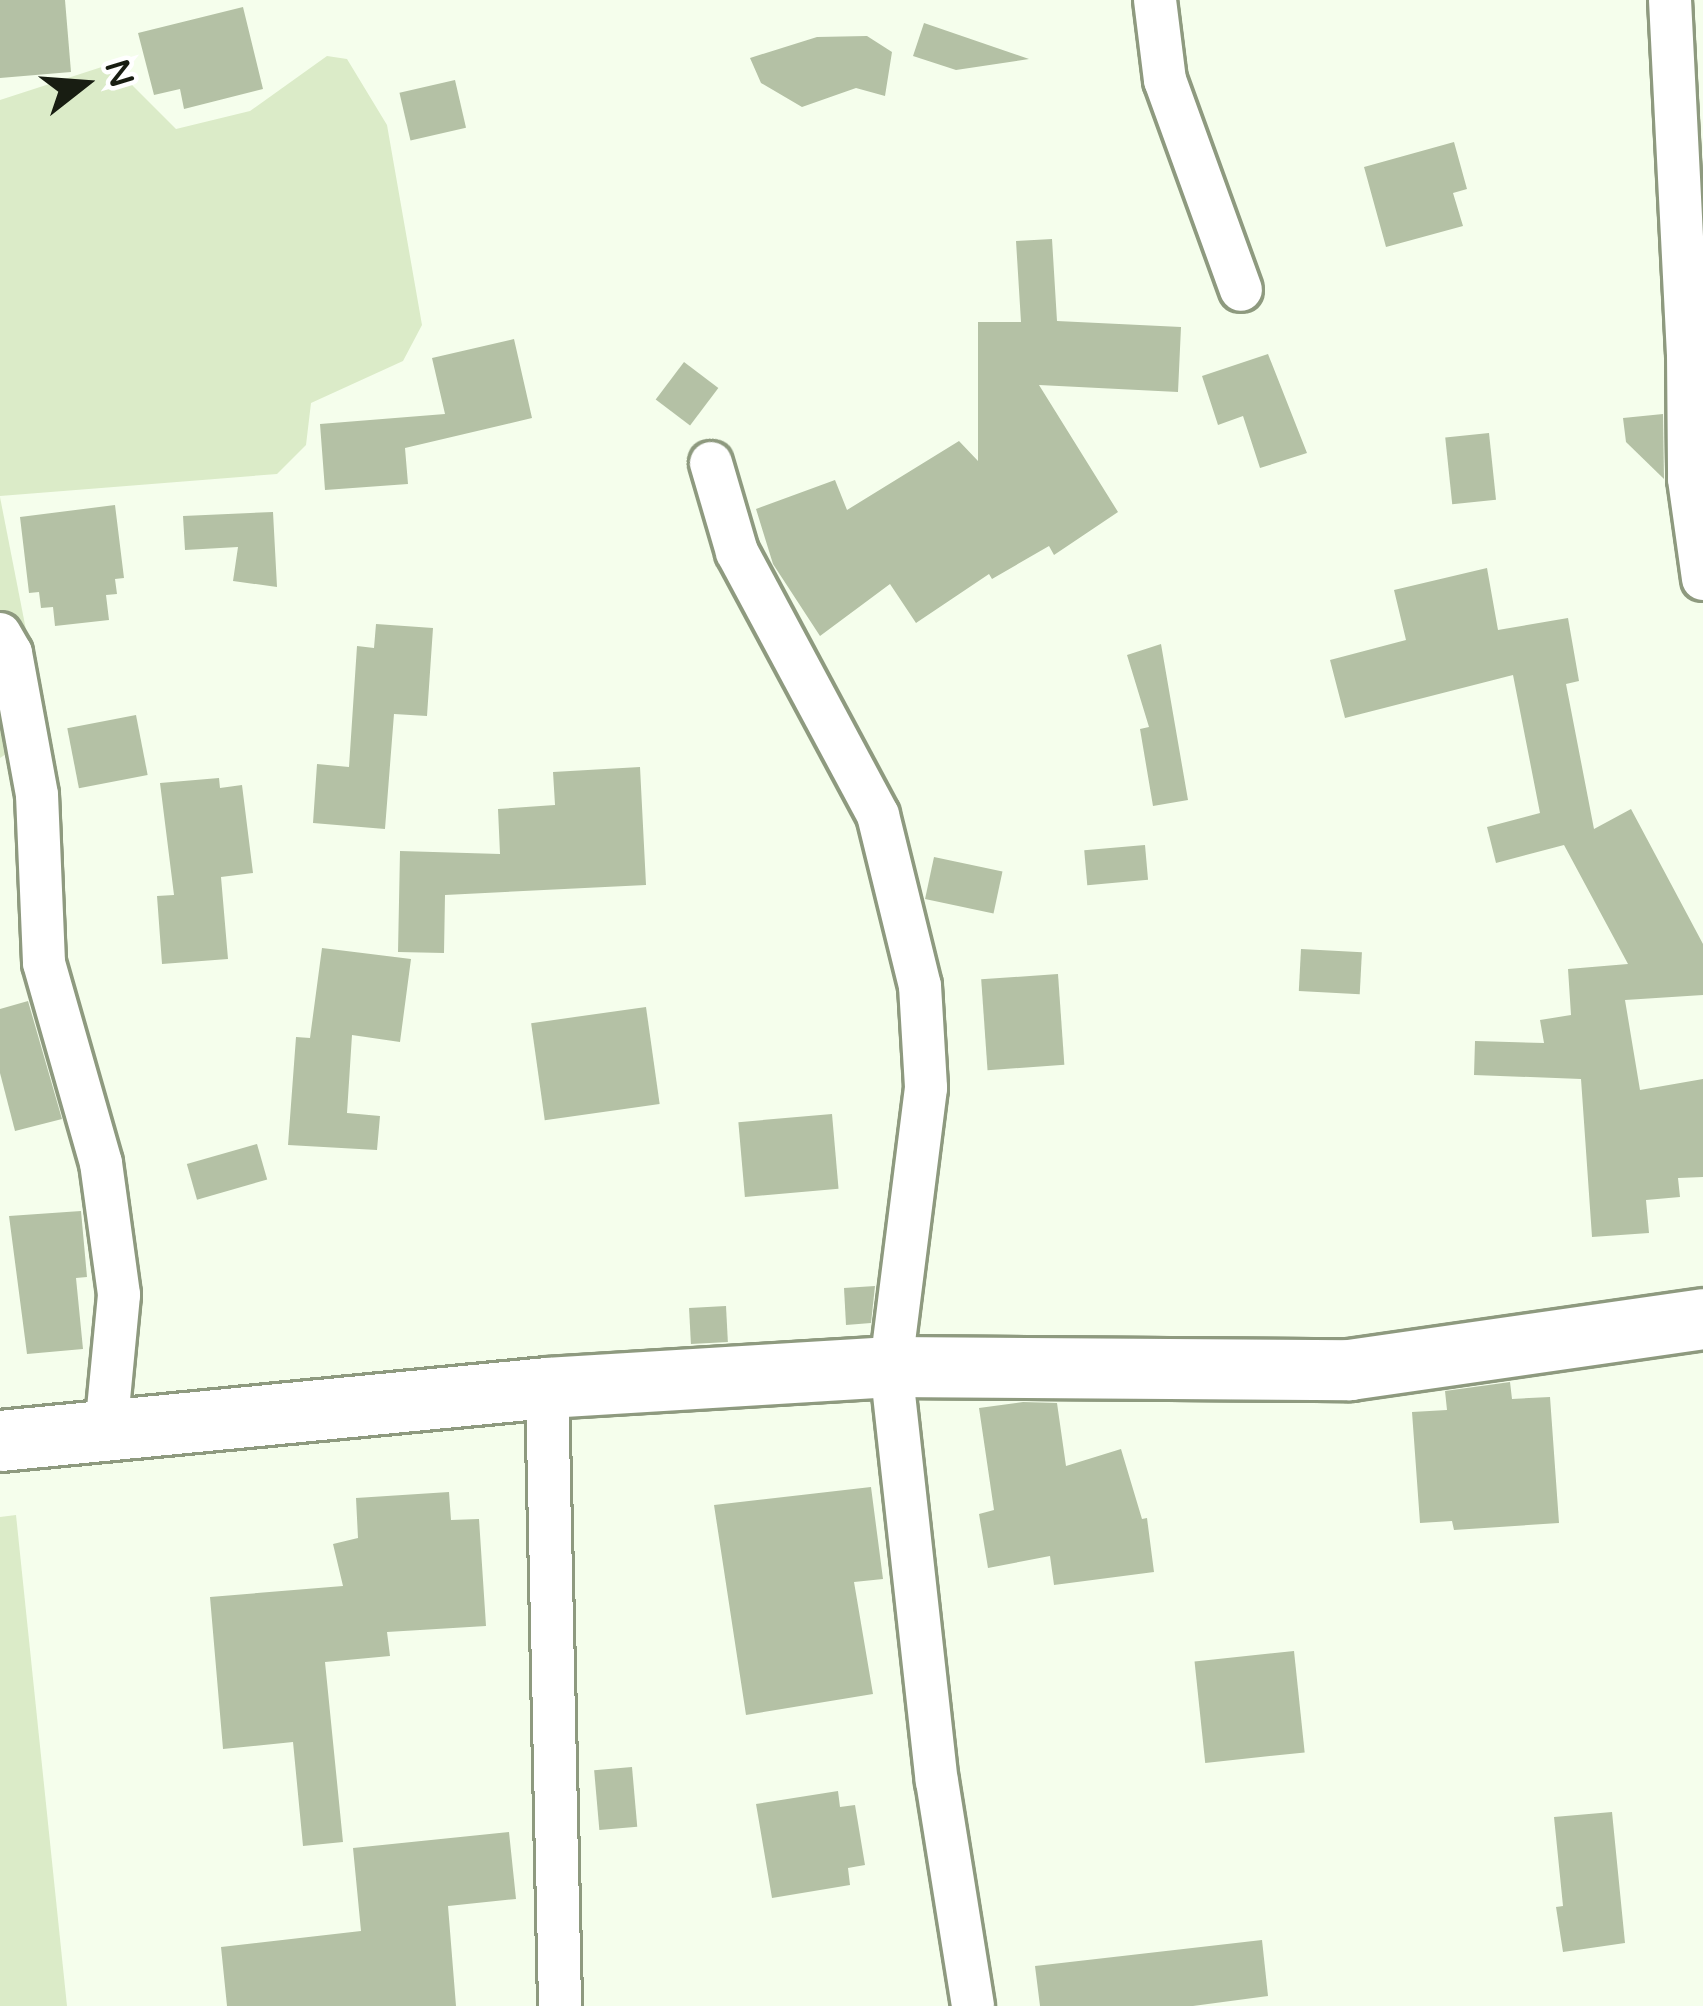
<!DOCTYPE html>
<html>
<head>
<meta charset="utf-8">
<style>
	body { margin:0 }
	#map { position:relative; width:1703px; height:2006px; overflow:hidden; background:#f5feec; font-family:"Varela Round",sans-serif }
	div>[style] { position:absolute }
	.green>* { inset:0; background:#dbebc8 }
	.building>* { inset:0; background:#b4c1a5; transform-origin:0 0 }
	.roads { filter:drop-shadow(3px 0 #8e9a7f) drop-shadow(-3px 0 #8e9a7f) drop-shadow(0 3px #8e9a7f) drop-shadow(0 -3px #8e9a7f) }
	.street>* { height:42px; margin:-21px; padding:0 21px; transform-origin:21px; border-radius:21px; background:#fff }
	.secondary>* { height:60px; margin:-30px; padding:0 30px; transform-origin:30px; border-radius:30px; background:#fff }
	span { translate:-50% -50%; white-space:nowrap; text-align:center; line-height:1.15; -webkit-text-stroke:10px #fff; paint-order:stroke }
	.north { position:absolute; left:24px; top:24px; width:120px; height:120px; -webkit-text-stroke:9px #fff; paint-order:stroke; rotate:73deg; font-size:33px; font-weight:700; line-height:48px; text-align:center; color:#181d12 }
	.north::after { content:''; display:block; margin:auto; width:42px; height:54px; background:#181d12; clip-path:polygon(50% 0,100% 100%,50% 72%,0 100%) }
</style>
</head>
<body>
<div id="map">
	<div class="green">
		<i style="clip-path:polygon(327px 56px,347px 59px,387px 125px,422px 325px,403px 361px,311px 403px,306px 445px,277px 474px,0 496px,0 100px,111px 64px,176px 129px,250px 111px)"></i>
		<i style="clip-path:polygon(0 497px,36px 681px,26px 741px,0 758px)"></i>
		<i style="clip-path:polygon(16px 1515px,67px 2006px,0 2006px,0 1517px)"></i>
	</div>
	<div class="building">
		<i style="clip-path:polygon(0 0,65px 0,71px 72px,0 78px)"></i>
		<i style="clip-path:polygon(243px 7px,263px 89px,184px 109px,180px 89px,154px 95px,138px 33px)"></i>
		<i style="clip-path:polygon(924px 23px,1029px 59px,956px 70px,913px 56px)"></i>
		<i style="clip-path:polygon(867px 36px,892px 52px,885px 96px,856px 88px,802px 107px,761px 83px,750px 58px,817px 37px)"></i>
		<i style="left:455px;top:80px;width:49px;height:57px;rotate:77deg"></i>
		<i style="clip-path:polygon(1454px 142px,1467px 189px,1453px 193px,1463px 226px,1386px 247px,1364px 167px)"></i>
		<i style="clip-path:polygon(1052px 239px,1057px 321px,1181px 327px,1178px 392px,1039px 385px,1118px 512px,1054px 555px,1049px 546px,992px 579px,989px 574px,916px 623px,890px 584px,820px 636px,773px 564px,756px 509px,835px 480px,847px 510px,959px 441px,978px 461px,978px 322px,1021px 322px,1016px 241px)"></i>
		<i style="clip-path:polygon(514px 339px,532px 418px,405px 448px,408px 484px,325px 490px,320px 424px,445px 414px,432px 358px)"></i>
		<i style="clip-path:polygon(1268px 354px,1307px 453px,1260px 468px,1243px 416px,1218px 425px,1202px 376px)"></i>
		<i style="left:684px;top:362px;width:43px;height:47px;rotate:37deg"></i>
		<i style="clip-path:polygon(1663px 414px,1664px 479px,1626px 442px,1623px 418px)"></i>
		<i style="left:1489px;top:433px;width:67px;height:44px;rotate:84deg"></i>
		<i style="clip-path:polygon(115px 505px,124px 578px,115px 579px,117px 594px,106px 595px,109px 620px,55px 626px,53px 607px,41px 608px,39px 592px,29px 593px,20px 517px)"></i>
		<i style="clip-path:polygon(273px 512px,277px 587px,233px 581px,238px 547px,185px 550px,183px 516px)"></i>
		<i style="clip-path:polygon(1487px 568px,1498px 630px,1568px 618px,1579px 681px,1566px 684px,1594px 829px,1631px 809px,1703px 944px,1703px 995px,1625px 1000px,1640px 1090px,1703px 1079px,1703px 1177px,1678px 1178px,1680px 1197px,1646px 1200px,1649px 1233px,1592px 1237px,1581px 1079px,1474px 1075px,1475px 1041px,1544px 1043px,1540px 1020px,1571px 1015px,1568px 969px,1628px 964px,1564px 845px,1496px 863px,1487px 827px,1540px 813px,1513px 675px,1345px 718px,1330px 660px,1406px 640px,1394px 590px)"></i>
		<i style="clip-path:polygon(376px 624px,433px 628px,427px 716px,394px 714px,385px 829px,313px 823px,317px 764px,349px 767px,357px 646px,374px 648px)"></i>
		<i style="clip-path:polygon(1161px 644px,1188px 800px,1153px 806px,1140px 729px,1149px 727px,1127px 655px)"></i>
		<i style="left:136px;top:715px;width:61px;height:70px;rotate:79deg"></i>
		<i style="clip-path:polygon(640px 767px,646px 885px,445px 895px,444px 953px,398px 952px,400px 851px,500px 854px,498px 809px,555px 805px,553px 772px)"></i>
		<i style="clip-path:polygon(219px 778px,220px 788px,242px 785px,253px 873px,221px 877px,228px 959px,162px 964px,157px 896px,174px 895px,160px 783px)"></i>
		<i style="left:1145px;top:845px;width:35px;height:61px;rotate:85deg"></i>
		<i style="left:934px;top:857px;width:70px;height:43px;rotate:12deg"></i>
		<i style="clip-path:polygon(322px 948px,411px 959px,400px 1042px,352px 1035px,347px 1113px,380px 1116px,377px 1150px,288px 1145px,296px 1037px,310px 1038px)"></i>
		<i style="left:1301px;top:949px;width:61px;height:42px;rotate:3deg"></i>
		<i style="left:1058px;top:974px;width:91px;height:77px;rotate:86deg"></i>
		<i style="clip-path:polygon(28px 1001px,62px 1119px,15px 1131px,0 1073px,0 1009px)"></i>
		<i style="left:646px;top:1007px;width:98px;height:116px;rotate:82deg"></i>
		<i style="left:832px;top:1114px;width:75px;height:94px;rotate:85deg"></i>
		<i style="left:257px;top:1144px;width:37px;height:73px;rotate:74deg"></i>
		<i style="clip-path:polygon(81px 1211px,87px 1277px,76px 1278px,83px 1349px,27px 1354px,9px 1216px)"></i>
		<i style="clip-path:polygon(875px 1286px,871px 1323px,846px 1325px,844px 1288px)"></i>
		<i style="left:726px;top:1306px;width:36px;height:37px;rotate:87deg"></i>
		<i style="clip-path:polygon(1510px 1382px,1512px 1399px,1550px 1397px,1559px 1523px,1454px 1530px,1452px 1521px,1420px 1523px,1412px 1412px,1447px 1410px,1445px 1391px)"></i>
		<i style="clip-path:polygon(1023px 1402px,1057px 1403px,1066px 1466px,1121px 1449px,1142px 1519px,1147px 1518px,1154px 1572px,1054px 1585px,1050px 1556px,988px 1568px,979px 1514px,994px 1510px,979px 1408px)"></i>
		<i style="clip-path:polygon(871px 1487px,883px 1579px,854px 1582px,873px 1694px,746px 1715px,714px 1505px)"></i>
		<i style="clip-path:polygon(449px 1492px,451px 1520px,479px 1519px,486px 1626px,387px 1632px,390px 1656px,325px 1662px,343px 1842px,303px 1846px,293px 1742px,223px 1749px,210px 1597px,343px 1586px,333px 1544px,358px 1538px,356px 1498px)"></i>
		<i style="left:1294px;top:1651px;width:102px;height:100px;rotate:84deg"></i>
		<i style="left:632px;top:1767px;width:60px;height:38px;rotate:85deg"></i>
		<i style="clip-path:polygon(838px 1791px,840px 1807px,855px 1805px,865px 1865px,848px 1868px,850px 1885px,772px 1898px,756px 1804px)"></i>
		<i style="clip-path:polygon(1612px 1812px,1625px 1943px,1563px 1952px,1556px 1907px,1563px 1906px,1554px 1817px)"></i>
		<i style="clip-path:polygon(509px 1832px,516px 1899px,448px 1906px,456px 2006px,227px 2006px,221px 1947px,361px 1931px,353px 1848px)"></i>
		<i style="clip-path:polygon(1262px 1940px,1268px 1996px,1193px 2006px,1040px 2006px,1035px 1966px)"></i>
	</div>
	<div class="roads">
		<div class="street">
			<i style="left:1155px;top:0;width:81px;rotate:82.9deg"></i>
			<i style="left:1165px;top:80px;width:223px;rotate:70.1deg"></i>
			<i style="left:1670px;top:0;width:354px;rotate:87.1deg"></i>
			<i style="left:1688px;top:354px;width:125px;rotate:89.5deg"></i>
			<i style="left:1689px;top:479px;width:101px;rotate:82deg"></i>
			<i style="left:711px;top:463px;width:93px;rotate:73.7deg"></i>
			<i style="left:737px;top:552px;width:298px;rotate:61.8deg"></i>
			<i style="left:878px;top:815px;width:176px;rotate:76.2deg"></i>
			<i style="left:920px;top:986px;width:102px;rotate:86.6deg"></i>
			<i style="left:926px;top:1088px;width:281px;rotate:97.2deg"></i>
			<i style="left:891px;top:1367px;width:417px;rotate:83.7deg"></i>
			<i style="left:937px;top:1781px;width:228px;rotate:80.9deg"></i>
			<i style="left:0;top:634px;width:22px;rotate:60deg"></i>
			<i style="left:11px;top:653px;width:144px;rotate:79.6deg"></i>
			<i style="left:37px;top:795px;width:168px;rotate:87.6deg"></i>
			<i style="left:44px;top:963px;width:208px;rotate:74.1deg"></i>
			<i style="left:101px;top:1163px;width:133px;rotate:82.2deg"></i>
			<i style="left:119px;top:1295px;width:136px;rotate:95.5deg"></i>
			<i style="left:547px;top:1388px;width:618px;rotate:88.79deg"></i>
		</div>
		<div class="secondary">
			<i style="left:0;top:1441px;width:550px;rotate:-5.53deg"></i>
			<i style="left:547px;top:1388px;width:345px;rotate:-3.5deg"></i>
			<i style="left:891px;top:1367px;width:459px;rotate:0.4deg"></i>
			<i style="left:1350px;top:1370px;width:357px;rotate:-8.2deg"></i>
		</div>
	</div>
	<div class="north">N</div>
</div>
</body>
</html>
